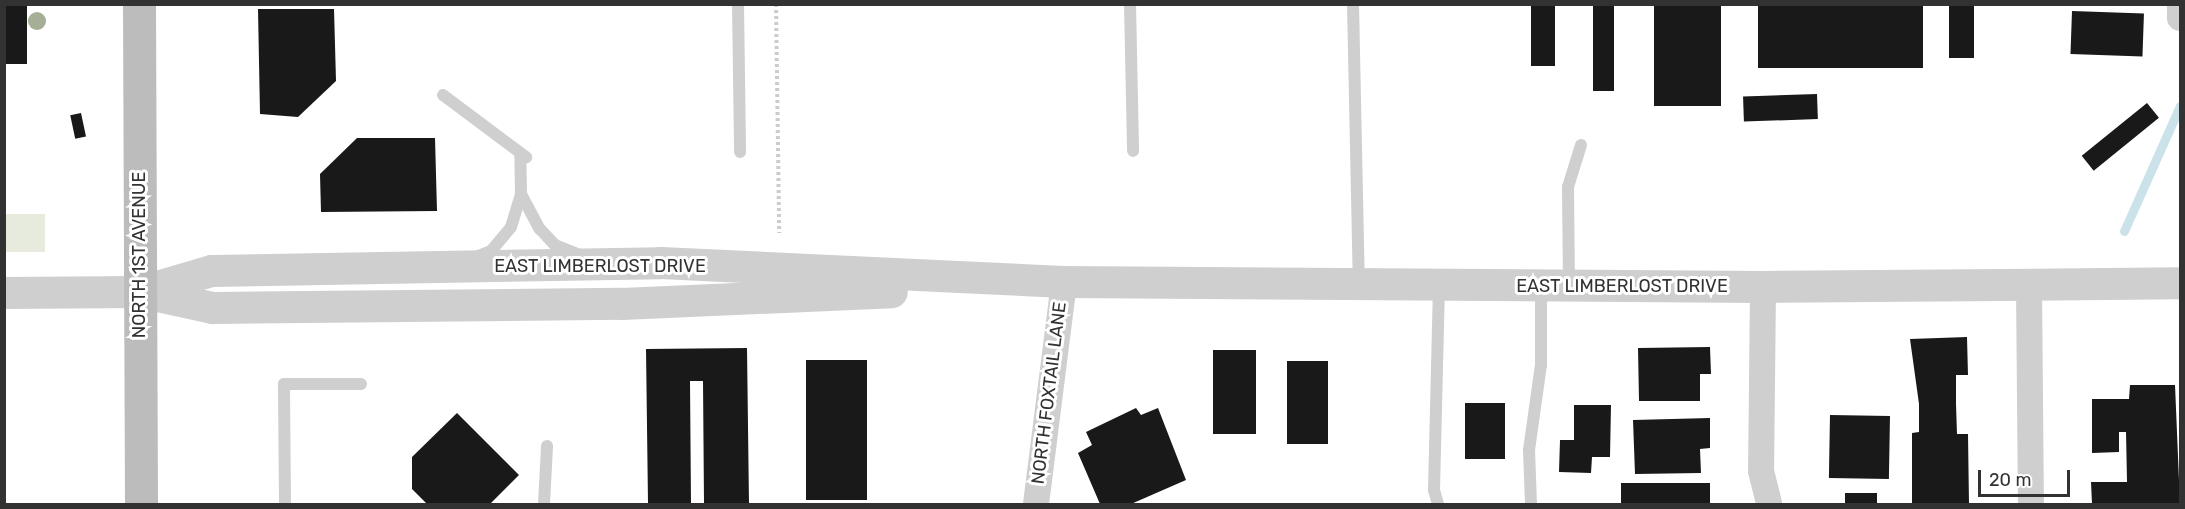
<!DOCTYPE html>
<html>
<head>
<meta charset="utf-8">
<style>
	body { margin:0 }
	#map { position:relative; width:2185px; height:509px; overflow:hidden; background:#fff; font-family:Rubik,sans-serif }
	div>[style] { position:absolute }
	.green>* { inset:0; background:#e6ebde; transform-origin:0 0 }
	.stream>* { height:9px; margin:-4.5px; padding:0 4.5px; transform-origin:4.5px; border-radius:4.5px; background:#cbe2eb }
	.building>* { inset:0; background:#191919; transform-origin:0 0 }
	.path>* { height:4px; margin-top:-2px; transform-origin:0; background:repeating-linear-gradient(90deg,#ccc 0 3px,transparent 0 6px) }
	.service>* { height:12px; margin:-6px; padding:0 6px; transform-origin:6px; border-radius:6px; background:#cfcfcf }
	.minor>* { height:26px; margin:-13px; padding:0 13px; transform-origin:13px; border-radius:13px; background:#cfcfcf }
	.tertiary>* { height:32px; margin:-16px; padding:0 16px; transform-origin:16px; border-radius:16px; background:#cfcfcf }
	.secondary>* { height:33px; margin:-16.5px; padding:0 16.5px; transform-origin:16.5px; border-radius:16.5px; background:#bcbcbc }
	.trees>* { width:18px; height:18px; margin:-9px; border-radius:50%; background:#a4af95 }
	span { translate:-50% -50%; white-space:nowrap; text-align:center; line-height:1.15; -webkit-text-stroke:6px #fff; paint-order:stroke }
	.street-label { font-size:18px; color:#323232 }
	.frame { position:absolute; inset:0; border:6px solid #323232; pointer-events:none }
	.scale { position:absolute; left:1978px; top:470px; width:92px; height:27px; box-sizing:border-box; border:3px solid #323232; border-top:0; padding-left:8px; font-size:18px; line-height:21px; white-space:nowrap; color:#323232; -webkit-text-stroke:4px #fff; paint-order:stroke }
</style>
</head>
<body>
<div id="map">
	<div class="green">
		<i style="left:5px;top:214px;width:40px;height:38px"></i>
	</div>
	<div class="stream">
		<i style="left:2124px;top:231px;width:137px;rotate:-65.9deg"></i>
	</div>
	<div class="building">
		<i style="left:4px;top:4px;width:23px;height:60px"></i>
		<i style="left:1531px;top:4px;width:24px;height:62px"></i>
		<i style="left:1593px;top:4px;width:21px;height:87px"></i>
		<i style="left:1654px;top:4px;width:67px;height:102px"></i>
		<i style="left:1758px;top:4px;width:165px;height:64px"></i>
		<i style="left:1949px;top:4px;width:25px;height:54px"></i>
		<i style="clip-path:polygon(258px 9px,334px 9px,336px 81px,298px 117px,260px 114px)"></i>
		<i style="left:2072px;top:11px;width:72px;height:43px;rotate:2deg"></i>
		<i style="left:1817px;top:94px;width:25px;height:74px;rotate:88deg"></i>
		<i style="left:2147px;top:103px;width:19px;height:84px;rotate:51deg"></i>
		<i style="left:81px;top:113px;width:24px;height:11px;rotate:78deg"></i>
		<i style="clip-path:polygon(357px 138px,435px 138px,437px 211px,321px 212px,320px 174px)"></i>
		<i style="clip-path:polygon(1967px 337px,1968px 375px,1956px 375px,1956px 404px,1957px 434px,1968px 434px,1969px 504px,1912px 504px,1912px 433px,1919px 432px,1919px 404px,1910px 339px)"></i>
		<i style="clip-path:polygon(1710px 347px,1711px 374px,1700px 374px,1700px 401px,1639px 401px,1638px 348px)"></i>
		<i style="clip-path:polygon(747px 348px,749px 504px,704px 504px,703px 381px,690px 381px,691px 504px,648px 504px,646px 349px)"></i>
		<i style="left:1213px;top:350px;width:43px;height:84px"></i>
		<i style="left:867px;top:360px;width:140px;height:61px;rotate:90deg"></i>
		<i style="left:1287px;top:361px;width:41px;height:83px"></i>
		<i style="clip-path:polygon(2130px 385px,2175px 385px,2180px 504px,2092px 504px,2091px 482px,2127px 482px,2126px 432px,2119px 432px,2119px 452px,2092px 453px,2092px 399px,2129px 399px)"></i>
		<i style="left:1465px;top:403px;width:40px;height:56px"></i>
		<i style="clip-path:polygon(1574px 405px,1611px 405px,1610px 457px,1592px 457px,1591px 473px,1559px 472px,1560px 440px,1574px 440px)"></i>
		<i style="clip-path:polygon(1136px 408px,1141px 415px,1158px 408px,1186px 480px,1131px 504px,1100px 504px,1078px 453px,1092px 445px,1086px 432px)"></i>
		<i style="clip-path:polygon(457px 413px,519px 475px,490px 504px,427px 504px,412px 489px,412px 457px)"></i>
		<i style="left:1830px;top:415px;width:60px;height:63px;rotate:1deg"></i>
		<i style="clip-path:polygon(1710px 418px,1710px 448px,1700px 449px,1701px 473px,1635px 474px,1633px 420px)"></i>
		<i style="left:1710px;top:483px;width:21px;height:89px;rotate:90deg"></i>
		<i style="left:1877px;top:493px;width:11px;height:32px;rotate:90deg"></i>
	</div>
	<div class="path">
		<i style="left:776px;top:4px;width:229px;rotate:89.2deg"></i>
	</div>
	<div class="service">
		<i style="left:738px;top:4px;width:148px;rotate:89.2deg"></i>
		<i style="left:1130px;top:4px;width:147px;rotate:88.8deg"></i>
		<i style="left:1353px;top:4px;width:278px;rotate:88.8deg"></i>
		<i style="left:443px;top:95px;width:104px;rotate:36.8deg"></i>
		<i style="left:521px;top:194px;width:40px;rotate:62deg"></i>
		<i style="left:540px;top:229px;width:22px;rotate:47deg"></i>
		<i style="left:555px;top:245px;width:27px;rotate:22deg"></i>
		<i style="left:478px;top:256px;width:14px;rotate:-21deg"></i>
		<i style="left:491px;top:251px;width:31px;rotate:-50deg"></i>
		<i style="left:511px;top:227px;width:34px;rotate:-73deg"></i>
		<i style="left:521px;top:194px;width:39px;rotate:-91deg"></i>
		<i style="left:1569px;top:285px;width:98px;rotate:-90.6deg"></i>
		<i style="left:1568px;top:187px;width:44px;rotate:-72.8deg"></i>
		<i style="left:285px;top:504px;width:120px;rotate:-90.5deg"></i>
		<i style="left:284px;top:384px;width:77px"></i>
		<i style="left:544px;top:504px;width:58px;rotate:-87deg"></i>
		<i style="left:1438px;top:504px;width:15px;rotate:-106deg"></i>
		<i style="left:1434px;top:490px;width:204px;rotate:-88.6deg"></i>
		<i style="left:1531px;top:504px;width:54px;rotate:-92.1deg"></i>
		<i style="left:1529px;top:450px;width:86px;rotate:-82deg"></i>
		<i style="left:1541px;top:365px;width:80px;rotate:-90deg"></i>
	</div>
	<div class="minor">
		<i style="left:2180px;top:4px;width:14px;rotate:90deg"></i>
		<i style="left:2029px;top:284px;width:220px;rotate:89.5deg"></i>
		<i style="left:1763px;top:287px;width:184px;rotate:90.6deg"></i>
		<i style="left:1761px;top:471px;width:34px;rotate:76deg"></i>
		<i style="left:1036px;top:504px;width:224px;rotate:-82.8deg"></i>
	</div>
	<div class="tertiary">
		<i style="left:140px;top:292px;width:75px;rotate:-16.3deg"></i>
		<i style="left:212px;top:271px;width:449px;rotate:-1deg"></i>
		<i style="left:661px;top:263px;width:403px;rotate:2.7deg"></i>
		<i style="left:1064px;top:282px;width:699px;rotate:0.41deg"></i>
		<i style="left:1763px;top:287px;width:417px;rotate:-0.5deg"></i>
		<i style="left:4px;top:293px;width:136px;rotate:-0.4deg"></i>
		<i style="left:140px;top:292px;width:75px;rotate:12.4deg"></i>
		<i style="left:213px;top:308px;width:409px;rotate:-0.6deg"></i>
		<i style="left:622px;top:304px;width:270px;rotate:-2.5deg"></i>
	</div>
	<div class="secondary">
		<i style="left:139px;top:4px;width:500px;rotate:89.77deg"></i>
	</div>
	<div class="trees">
		<i style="left:37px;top:21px"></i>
	</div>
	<div class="street-label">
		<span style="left:139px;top:255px;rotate:-90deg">NORTH 1ST AVENUE</span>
		<span style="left:600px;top:266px">EAST LIMBERLOST DRIVE</span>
		<span style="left:1622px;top:286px">EAST LIMBERLOST DRIVE</span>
		<span style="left:1049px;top:393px;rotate:-83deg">NORTH FOXTAIL LANE</span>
	</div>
	<div class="frame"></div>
	<div class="scale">20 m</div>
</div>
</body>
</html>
